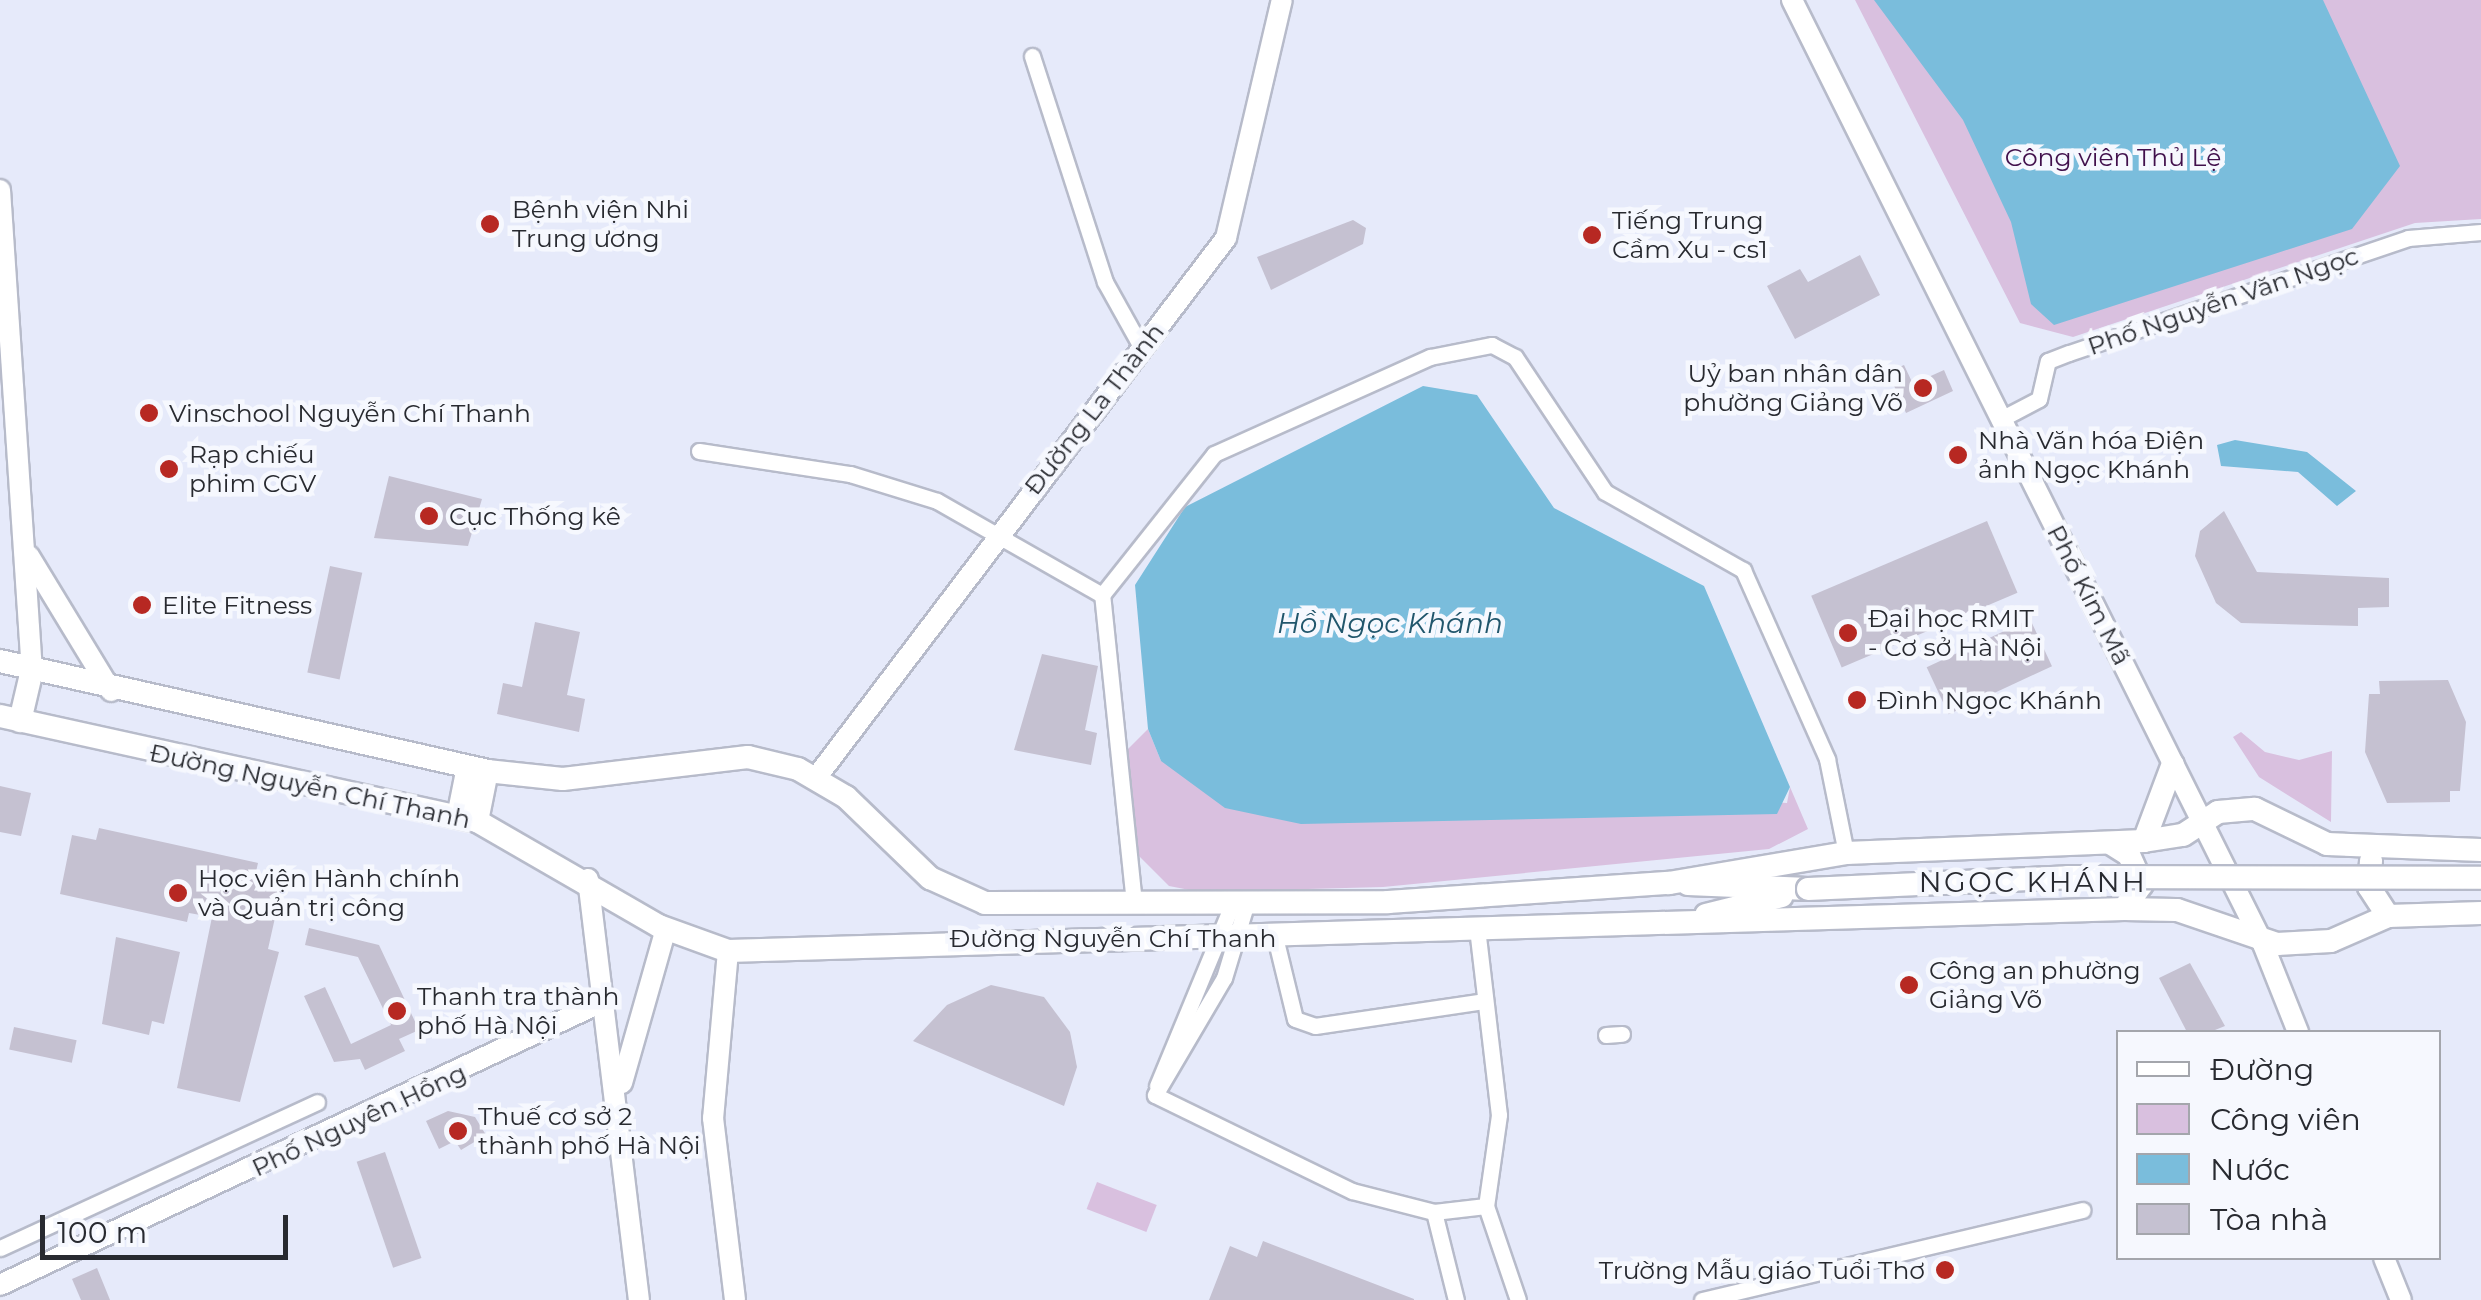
<!DOCTYPE html>
<html>
<head>
<meta charset="utf-8">
<style>
	body { margin:0 }
	#map { position:relative; width:2481px; height:1300px; overflow:hidden; background:#e6eafa; font-family:Montserrat,sans-serif }
	div>[style] { position:absolute }
	.green>* { inset:0; background:#d9c0df; transform-origin:0 0 }
	.water>* { inset:0; background:#7abddc }
	.building>* { inset:0; background:#c5c1d1; transform-origin:0 0 }
	.roads { filter:drop-shadow(2px 0 #b7bbca) drop-shadow(-2px 0 #b7bbca) drop-shadow(0 2px #b7bbca) drop-shadow(0 -2px #b7bbca) }
	.street>* { height:15px; margin:-7.5px; padding:0 7.5px; transform-origin:7.5px; border-radius:7.5px; background:#fff }
	.secondary>* { height:20px; margin:-10px; padding:0 10px; transform-origin:10px; border-radius:10px; background:#fff }
	.primary>* { height:22px; margin:-11px; padding:0 11px; transform-origin:11px; border-radius:11px; background:#fff }
	.bridges { filter:drop-shadow(2px 0 #b7bbca) drop-shadow(-2px 0 #b7bbca) drop-shadow(0 2px #b7bbca) drop-shadow(0 -2px #b7bbca) }
	.primary-bridge>* { height:22px; margin:-11px; padding:0 11px; transform-origin:11px; border-radius:11px; background:#fff }
	.dots>* { width:28px; height:28px; translate:-50% -50%; box-sizing:border-box; border:5px solid #f6f8fe; border-radius:50% }
	span { translate:-50% -50%; white-space:nowrap; text-align:center; line-height:1.15; -webkit-text-stroke:9px #f6f8fe; paint-order:stroke }
	.park-label { font-size:25px; color:#41104c }
	.poi-label { font-size:25px; color:#282a30 }
	.left { translate:0 -50%; text-align:left }
	.right { translate:-100% -50%; text-align:right }
	.street-label { font-size:25px; color:#282a30 }
	.water-label { font-size:28px; color:#21566c; font-style:italic }
	.neighbourhood-label { font-size:28px; color:#282a30; letter-spacing:2.5px }
	.legend { position:absolute; left:2116px; top:1030px; width:325px; height:230px; box-sizing:border-box; background:#f6f8fe; border:2px solid #a4a6ac; margin:0; padding:12px 18px; list-style:none; font-size:30px; color:#282a30 }
	.legend li { display:flex; align-items:center; gap:20px; height:50px }
	.legend b { width:50px; border:2px solid #a4a6ac }
	.scale { position:absolute; left:40px; top:1215px; width:248px; height:45px; box-sizing:border-box; border:5px solid #282a30; border-top:0; padding-left:12px; font-size:30px; line-height:35px; white-space:nowrap; color:#282a30; -webkit-text-stroke:8px #f6f8fe; paint-order:stroke }
</style>
</head>
<body>
<div id="map">
	<div class="green">
		<i style="clip-path:polygon(1855px 0,2481px 0,2481px 219px,2415px 223px,2073px 337px,2020px 323px)"></i>
		<i style="clip-path:polygon(1148px 729px,1161px 761px,1787px 803px,1790px 787px,1808px 829px,1769px 849px,1383px 887px,1200px 892px,1169px 886px,1128px 845px,1115px 762px)"></i>
		<i style="clip-path:polygon(2241px 732px,2265px 752px,2299px 760px,2332px 751px,2331px 822px,2259px 777px,2233px 737px)"></i>
		<i style="left:1097px;top:1182px;width:64px;height:29px;rotate:21deg"></i>
	</div>
	<div class="water">
		<i style="clip-path:polygon(1874px 0,2323px 0,2400px 166px,2352px 229px,2054px 325px,2031px 304px,2011px 222px,1963px 120px)"></i>
		<i style="clip-path:polygon(1423px 386px,1477px 395px,1554px 508px,1704px 586px,1790px 787px,1777px 814px,1301px 824px,1225px 808px,1161px 761px,1148px 729px,1135px 585px,1185px 507px)"></i>
		<i style="clip-path:polygon(2235px 440px,2307px 452px,2356px 491px,2337px 506px,2298px 472px,2221px 466px,2217px 445px)"></i>
	</div>
	<div class="building">
		<i style="clip-path:polygon(1353px 220px,1366px 228px,1363px 244px,1271px 290px,1257px 257px)"></i>
		<i style="clip-path:polygon(1860px 255px,1880px 295px,1795px 339px,1767px 286px,1800px 269px,1808px 282px)"></i>
		<i style="clip-path:polygon(1904px 365px,1913px 384px,1944px 370px,1953px 391px,1906px 413px,1888px 372px)"></i>
		<i style="clip-path:polygon(389px 476px,482px 499px,468px 546px,374px 538px)"></i>
		<i style="clip-path:polygon(2224px 511px,2257px 572px,2389px 578px,2389px 607px,2358px 608px,2358px 626px,2241px 623px,2216px 603px,2195px 556px,2200px 531px)"></i>
		<i style="left:1987px;top:521px;width:78px;height:191px;rotate:67deg"></i>
		<i style="left:330px;top:566px;width:33px;height:109px;rotate:12deg"></i>
		<i style="left:2030px;top:619px;width:52px;height:114px;rotate:65deg"></i>
		<i style="clip-path:polygon(535px 622px,580px 632px,567px 695px,585px 699px,579px 732px,497px 714px,503px 683px,522px 687px)"></i>
		<i style="clip-path:polygon(1042px 654px,1098px 666px,1085px 730px,1097px 733px,1091px 765px,1014px 750px)"></i>
		<i style="clip-path:polygon(2448px 680px,2466px 722px,2460px 791px,2450px 791px,2450px 802px,2387px 803px,2365px 752px,2369px 694px,2380px 694px,2379px 681px)"></i>
		<i style="clip-path:polygon(0 786px,31px 793px,21px 836px,0 832px)"></i>
		<i style="clip-path:polygon(99px 828px,258px 863px,255px 876px,283px 882px,268px 949px,279px 952px,240px 1102px,177px 1088px,212px 917px,189px 913px,187px 922px,60px 894px,72px 835px,96px 840px)"></i>
		<i style="clip-path:polygon(309px 928px,379px 945px,419px 1030px,399px 1039px,405px 1051px,365px 1070px,360px 1059px,334px 1062px,304px 996px,325px 987px,351px 1044px,391px 1025px,358px 957px,305px 945px)"></i>
		<i style="clip-path:polygon(116px 937px,180px 952px,164px 1024px,152px 1021px,149px 1035px,102px 1024px)"></i>
		<i style="clip-path:polygon(2190px 963px,2225px 1026px,2210px 1032px,2187px 1032px,2159px 978px)"></i>
		<i style="clip-path:polygon(991px 985px,1044px 997px,1070px 1032px,1077px 1067px,1064px 1106px,913px 1041px,947px 1005px)"></i>
		<i style="left:14px;top:1027px;width:64px;height:23px;rotate:12deg"></i>
		<i style="clip-path:polygon(448px 1111px,475px 1117px,486px 1135px,461px 1150px,455px 1141px,439px 1149px,426px 1121px)"></i>
		<i style="left:385px;top:1152px;width:112px;height:30px;rotate:71deg"></i>
		<i style="clip-path:polygon(1263px 1241px,1414px 1299px,1414px 1300px,1209px 1300px,1230px 1246px,1257px 1257px)"></i>
		<i style="clip-path:polygon(97px 1268px,110px 1300px,81px 1300px,72px 1279px)"></i>
	</div>
	<div class="roads">
		<div class="street">
			<i style="left:1032px;top:56px;width:237px;rotate:72.1deg"></i>
			<i style="left:1105px;top:282px;width:72px;rotate:60.9deg"></i>
			<i style="left:1999px;top:420px;width:45px;rotate:-27.7deg"></i>
			<i style="left:2039px;top:399px;width:39px;rotate:-77deg"></i>
			<i style="left:2048px;top:361px;width:22px;rotate:-21deg"></i>
			<i style="left:2069px;top:353px;width:358px;rotate:-18.7deg"></i>
			<i style="left:2408px;top:238px;width:73px;rotate:-4.7deg"></i>
			<i style="left:699px;top:451px;width:153px;rotate:8.7deg"></i>
			<i style="left:850px;top:474px;width:91px;rotate:17.2deg"></i>
			<i style="left:937px;top:501px;width:190px;rotate:29.7deg"></i>
			<i style="left:1134px;top:903px;width:310px;rotate:-95.9deg"></i>
			<i style="left:1102px;top:595px;width:180px;rotate:-51.5deg"></i>
			<i style="left:1214px;top:454px;width:237px;rotate:-24.2deg"></i>
			<i style="left:1430px;top:357px;width:63px;rotate:-11deg"></i>
			<i style="left:1492px;top:345px;width:26px;rotate:28deg"></i>
			<i style="left:1515px;top:357px;width:162px;rotate:56.3deg"></i>
			<i style="left:1605px;top:492px;width:159px;rotate:29.5deg"></i>
			<i style="left:1743px;top:570px;width:207px;rotate:66deg"></i>
			<i style="left:1827px;top:759px;width:96px;rotate:78.6deg"></i>
			<i style="left:1477px;top:928px;width:188px;rotate:83.3deg"></i>
			<i style="left:1499px;top:1115px;width:92px;rotate:98.1deg"></i>
			<i style="left:1486px;top:1206px;width:99px;rotate:71.2deg"></i>
			<i style="left:1275px;top:937px;width:84px;rotate:76.3deg"></i>
			<i style="left:1295px;top:1019px;width:21px;rotate:19deg"></i>
			<i style="left:1315px;top:1026px;width:172px;rotate:-8.4deg"></i>
			<i style="left:1606px;top:1035px;width:16px;rotate:-4deg"></i>
			<i style="left:1157px;top:1086px;width:196px;rotate:-67.5deg"></i>
			<i style="left:1155px;top:1095px;width:219px;rotate:26deg"></i>
			<i style="left:1352px;top:1191px;width:85px;rotate:14.4deg"></i>
			<i style="left:1434px;top:1212px;width:52px;rotate:-6.6deg"></i>
			<i style="left:1155px;top:1095px;width:136px;rotate:-59.5deg"></i>
			<i style="left:1224px;top:978px;width:76px;rotate:-73.2deg"></i>
			<i style="left:1434px;top:1212px;width:91px;rotate:76deg"></i>
			<i style="left:0;top:1248px;width:349px;rotate:-24.7deg"></i>
			<i style="left:1702px;top:1300px;width:391px;rotate:-13.3deg"></i>
		</div>
		<div class="secondary">
			<i style="left:1792px;top:0;width:1055px;rotate:63.48deg"></i>
			<i style="left:2263px;top:944px;width:95px;rotate:68.3deg"></i>
			<i style="left:0;top:190px;width:481px;rotate:86.2deg"></i>
			<i style="left:29px;top:556px;width:158px;rotate:58.7deg"></i>
			<i style="left:816px;top:778px;width:678px;rotate:-52.79deg"></i>
			<i style="left:1226px;top:238px;width:244px;rotate:-76.8deg"></i>
			<i style="left:588px;top:879px;width:424px;rotate:83.1deg"></i>
			<i style="left:728px;top:951px;width:168px;rotate:95.1deg"></i>
			<i style="left:713px;top:1118px;width:183px;rotate:83.1deg"></i>
			<i style="left:622px;top:1083px;width:160px;rotate:-74.1deg"></i>
			<i style="left:2384px;top:1258px;width:45px;rotate:68deg"></i>
			<i style="left:0;top:1285px;width:670px;rotate:-25.19deg"></i>
		</div>
		<div class="primary">
			<i style="left:0;top:661px;width:499px;rotate:12.7deg"></i>
			<i style="left:487px;top:771px;width:76px;rotate:6deg"></i>
			<i style="left:563px;top:779px;width:186px;rotate:-6.8deg"></i>
			<i style="left:748px;top:757px;width:51px;rotate:13.5deg"></i>
			<i style="left:798px;top:769px;width:56px;rotate:30.3deg"></i>
			<i style="left:846px;top:797px;width:117px;rotate:44deg"></i>
			<i style="left:930px;top:878px;width:60px;rotate:24.4deg"></i>
			<i style="left:985px;top:903px;width:403px;rotate:-0.1deg"></i>
			<i style="left:1388px;top:902px;width:282px;rotate:-3.9deg"></i>
			<i style="left:1669px;top:883px;width:180px;rotate:-9.6deg"></i>
			<i style="left:1846px;top:853px;width:298px;rotate:-2.3deg"></i>
			<i style="left:2144px;top:841px;width:39px;rotate:-9deg"></i>
			<i style="left:2183px;top:835px;width:42px;rotate:-33.3deg"></i>
			<i style="left:2218px;top:812px;width:37px;rotate:-5deg"></i>
			<i style="left:2255px;top:809px;width:80px;rotate:25.9deg"></i>
			<i style="left:2327px;top:844px;width:154px;rotate:2.2deg"></i>
			<i style="left:0;top:716px;width:488px;rotate:12.4deg"></i>
			<i style="left:477px;top:821px;width:210px;rotate:30deg"></i>
			<i style="left:659px;top:926px;width:73px;rotate:19.9deg"></i>
			<i style="left:728px;top:951px;width:1397px;rotate:-1.72deg"></i>
			<i style="left:2124px;top:909px;width:53px;rotate:1.1deg"></i>
			<i style="left:2177px;top:910px;width:106px;rotate:18.8deg"></i>
			<i style="left:2277px;top:944px;width:54px;rotate:-3.2deg"></i>
			<i style="left:2331px;top:941px;width:62px;rotate:-23.7deg"></i>
			<i style="left:2388px;top:916px;width:93px;rotate:-1.8deg"></i>
			<i style="left:20px;top:721px;width:52px;rotate:-76.8deg"></i>
			<i style="left:458px;top:817px;width:51px;rotate:-78.7deg"></i>
			<i style="left:477px;top:821px;width:51px;rotate:-78.7deg"></i>
			<i style="left:2144px;top:841px;width:82px;rotate:-69.4deg"></i>
			<i style="left:2110px;top:843px;width:22px;rotate:32deg"></i>
			<i style="left:2129px;top:855px;width:32px;rotate:66deg"></i>
			<i style="left:2142px;top:884px;width:31px;rotate:126deg"></i>
			<i style="left:2371px;top:861px;width:26px;rotate:94deg"></i>
			<i style="left:2369px;top:887px;width:35px;rotate:57deg"></i>
			<i style="left:1688px;top:884px;width:120px;rotate:2.4deg"></i>
			<i style="left:1706px;top:915px;width:78px;rotate:-14deg"></i>
		</div>
	</div>
	<div class="bridges">
		<div class="primary-bridge">
			<i style="left:1808px;top:889px;width:260px;rotate:-2.6deg"></i>
			<i style="left:2068px;top:877px;width:413px;rotate:0.1deg"></i>
		</div>
	</div>
	<div class="dots">
		<i style="left:490px;top:224px;background:#b72822"></i>
		<i style="left:1592px;top:235px;background:#b72822"></i>
		<i style="left:1923px;top:388px;background:#b72822"></i>
		<i style="left:149px;top:413px;background:#b72822"></i>
		<i style="left:1958px;top:455px;background:#b72822"></i>
		<i style="left:169px;top:469px;background:#b72822"></i>
		<i style="left:429px;top:516px;background:#b72822"></i>
		<i style="left:142px;top:605px;background:#b72822"></i>
		<i style="left:1848px;top:633px;background:#b72822"></i>
		<i style="left:1857px;top:700px;background:#b72822"></i>
		<i style="left:178px;top:893px;background:#b72822"></i>
		<i style="left:1909px;top:985px;background:#b72822"></i>
		<i style="left:397px;top:1011px;background:#b72822"></i>
		<i style="left:458px;top:1131px;background:#b72822"></i>
		<i style="left:1945px;top:1270px;background:#b72822"></i>
	</div>
	<div class="park-label">
		<span style="left:2113px;top:157px">Công viên Thủ Lệ</span>
	</div>
	<div class="poi-label">
		<span class="left" style="left:512px;top:224px">Bệnh viện Nhi<br>Trung ương</span>
		<span class="left" style="left:1612px;top:235px">Tiếng Trung<br>Cầm Xu - cs1</span>
		<span class="right" style="left:1903px;top:388px">Uỷ ban nhân dân<br>phường Giảng Võ</span>
		<span class="left" style="left:169px;top:413px">Vinschool Nguyễn Chí Thanh</span>
		<span class="left" style="left:1978px;top:455px">Nhà Văn hóa Điện<br>ảnh Ngọc Khánh</span>
		<span class="left" style="left:189px;top:469px">Rạp chiếu<br>phim CGV</span>
		<span class="left" style="left:449px;top:516px">Cục Thống kê</span>
		<span class="left" style="left:162px;top:605px">Elite Fitness</span>
		<span class="left" style="left:1868px;top:633px">Đại học RMIT<br>- Cơ sở Hà Nội</span>
		<span class="left" style="left:1877px;top:700px">Đình Ngọc Khánh</span>
		<span class="left" style="left:198px;top:893px">Học viện Hành chính<br>và Quản trị công</span>
		<span class="left" style="left:1929px;top:985px">Công an phường<br>Giảng Võ</span>
		<span class="left" style="left:417px;top:1011px">Thanh tra thành<br>phố Hà Nội</span>
		<span class="left" style="left:478px;top:1131px">Thuế cơ sở 2<br>thành phố Hà Nội</span>
		<span class="right" style="left:1925px;top:1270px">Trường Mẫu giáo Tuổi Thơ</span>
	</div>
	<div class="street-label">
		<span style="left:2223px;top:301px;rotate:-19deg">Phố Nguyễn Văn Ngọc</span>
		<span style="left:1094px;top:409px;rotate:-52deg">Đường La Thành</span>
		<span style="left:2089px;top:595px;rotate:63deg">Phố Kim Mã</span>
		<span style="left:310px;top:786px;rotate:12deg">Đường Nguyễn Chí Thanh</span>
		<span style="left:1113px;top:938px">Đường Nguyễn Chí Thanh</span>
		<span style="left:359px;top:1120px;rotate:-25deg">Phố Nguyên Hồng</span>
	</div>
	<div class="water-label">
		<span style="left:1390px;top:623px">Hồ Ngọc Khánh</span>
	</div>
	<div class="neighbourhood-label">
		<span style="left:2033px;top:882px">NGỌC KHÁNH</span>
	</div>
	<ul class="legend">
	<li><b style="height:12px;background:#fff"></b>Đường</li>
	<li><b style="height:28px;background:#d9c0df"></b>Công viên</li>
	<li><b style="height:28px;background:#7abddc"></b>Nước</li>
	<li><b style="height:28px;background:#c5c1d1"></b>Tòa nhà</li>
	</ul>
	<div class="scale">100 m</div>
</div>
</body>
</html>
